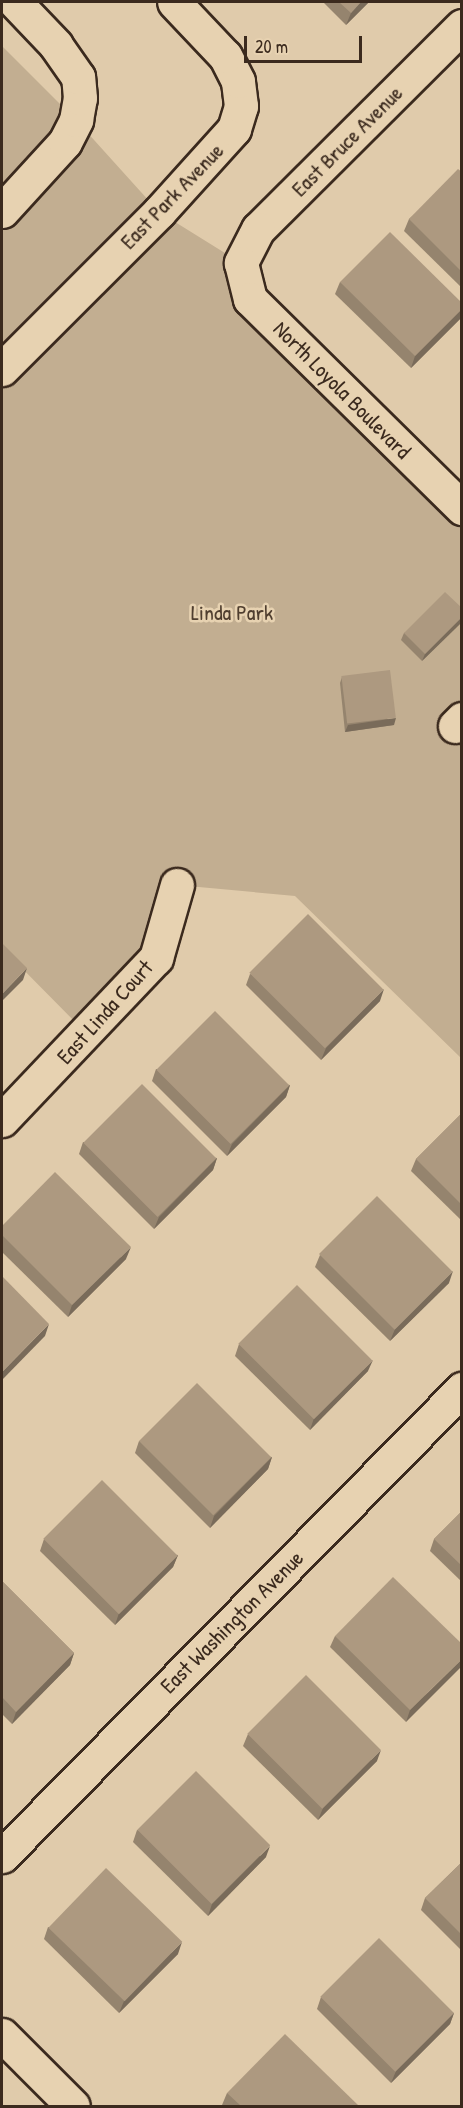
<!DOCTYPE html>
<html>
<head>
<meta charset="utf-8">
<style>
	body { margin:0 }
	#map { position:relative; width:463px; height:2108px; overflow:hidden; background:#e0cbab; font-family:"Patrick Hand",sans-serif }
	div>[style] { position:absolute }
	.green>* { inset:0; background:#c2ae91 }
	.roads { filter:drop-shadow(2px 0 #3b2a1e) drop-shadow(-2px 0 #3b2a1e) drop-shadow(0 2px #3b2a1e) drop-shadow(0 -2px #3b2a1e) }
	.minor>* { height:33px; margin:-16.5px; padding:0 16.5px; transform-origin:16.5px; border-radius:16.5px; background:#e7d2b1 }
	.tertiary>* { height:33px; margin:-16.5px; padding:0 16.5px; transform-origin:16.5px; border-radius:16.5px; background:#e7d2b1 }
	.wall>* { inset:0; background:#95846e }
	.shaded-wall>* { inset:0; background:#796b5a }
	.building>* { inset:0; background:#ad9980; transform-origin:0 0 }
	span { translate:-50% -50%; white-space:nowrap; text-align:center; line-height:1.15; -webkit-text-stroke:5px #e7d2b1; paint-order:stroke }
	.street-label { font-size:22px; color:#3b2a1e }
	.park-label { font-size:22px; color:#4f3e2f }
	.frame { position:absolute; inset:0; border:3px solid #3b2a1e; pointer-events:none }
	.scale { position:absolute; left:244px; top:36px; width:118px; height:27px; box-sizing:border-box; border:3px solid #3b2a1e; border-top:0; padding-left:8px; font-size:18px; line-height:21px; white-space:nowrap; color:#3b2a1e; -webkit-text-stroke:4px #e7d2b1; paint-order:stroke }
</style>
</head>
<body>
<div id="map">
	<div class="green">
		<i style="clip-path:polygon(2px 46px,76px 120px,159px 212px,241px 263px,250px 299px,461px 508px,461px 1058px,295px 896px,177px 885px,156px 958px,87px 1034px,2px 948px)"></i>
	</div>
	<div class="roads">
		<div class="minor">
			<i style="left:462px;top:26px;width:288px;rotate:135.1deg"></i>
			<i style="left:258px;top:229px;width:38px;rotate:117deg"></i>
			<i style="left:241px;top:263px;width:37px;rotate:76deg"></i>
			<i style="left:250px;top:299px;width:298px;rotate:44.6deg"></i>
			<i style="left:455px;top:726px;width:10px;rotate:-45deg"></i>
			<i style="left:2px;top:1120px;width:224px;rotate:-46.5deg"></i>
			<i style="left:156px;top:958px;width:76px;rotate:-74deg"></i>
			<i style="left:2px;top:1856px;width:656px;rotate:-45.43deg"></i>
			<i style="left:2px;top:2035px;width:100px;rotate:45deg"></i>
		</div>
		<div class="tertiary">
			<i style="left:2px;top:211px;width:93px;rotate:-47.6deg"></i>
			<i style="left:65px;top:142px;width:25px;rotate:-63deg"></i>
			<i style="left:76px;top:120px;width:22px;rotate:-80deg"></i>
			<i style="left:80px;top:98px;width:21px;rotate:-95deg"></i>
			<i style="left:78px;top:77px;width:39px;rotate:-125deg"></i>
			<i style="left:56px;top:45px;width:59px;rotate:-133.6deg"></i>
			<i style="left:2px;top:369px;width:222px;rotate:-45deg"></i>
			<i style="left:159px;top:212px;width:112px;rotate:-47.9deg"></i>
			<i style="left:234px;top:129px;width:24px;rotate:-73deg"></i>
			<i style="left:241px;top:106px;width:25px;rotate:-97deg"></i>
			<i style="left:238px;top:81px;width:28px;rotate:-117deg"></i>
			<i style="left:225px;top:56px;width:74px;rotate:-133.4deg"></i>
		</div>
	</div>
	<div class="wall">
		<i style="clip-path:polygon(323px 2px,369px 2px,346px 25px)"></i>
		<i style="clip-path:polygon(462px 172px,462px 288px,404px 231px,409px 219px)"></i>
		<i style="clip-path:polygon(340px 282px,462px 303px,462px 315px,461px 318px,411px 368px,335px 294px)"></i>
		<i style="clip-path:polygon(462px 608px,462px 622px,422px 661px,401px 640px,404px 633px)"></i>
		<i style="clip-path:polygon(342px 677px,394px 725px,345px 732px,340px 683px)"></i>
		<i style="clip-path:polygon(250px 974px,380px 1001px,321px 1060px,246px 985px)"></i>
		<i style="clip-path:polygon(156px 1069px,290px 1085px,286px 1097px,227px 1156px,152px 1081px)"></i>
		<i style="clip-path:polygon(462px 1113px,462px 1221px,411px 1171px,416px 1159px)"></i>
		<i style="clip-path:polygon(83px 1142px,217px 1158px,213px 1170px,154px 1229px,79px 1154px)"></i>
		<i style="clip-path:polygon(2px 1226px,126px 1259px,68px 1317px,2px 1252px)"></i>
		<i style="clip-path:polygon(320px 1255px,449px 1283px,390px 1341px,315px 1267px)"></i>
		<i style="clip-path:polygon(239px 1344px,368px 1371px,310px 1430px,235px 1356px)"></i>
		<i style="clip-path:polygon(139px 1441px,272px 1457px,268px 1469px,210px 1528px,135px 1453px)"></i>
		<i style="clip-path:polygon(462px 1511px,462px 1582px,430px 1551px,434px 1539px)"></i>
		<i style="clip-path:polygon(44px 1539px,178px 1555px,173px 1567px,115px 1625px,40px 1551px)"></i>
		<i style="clip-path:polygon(2px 1581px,74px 1653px,70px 1665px,12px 1724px,2px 1714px)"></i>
		<i style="clip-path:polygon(335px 1636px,462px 1644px,406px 1722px,330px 1647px)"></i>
		<i style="clip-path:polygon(248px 1734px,377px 1761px,318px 1820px,243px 1746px)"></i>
		<i style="clip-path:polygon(137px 1830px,266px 1857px,208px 1916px,133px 1842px)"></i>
		<i style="clip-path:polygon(462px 1862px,462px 1951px,421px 1910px,425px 1898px)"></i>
		<i style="clip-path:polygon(48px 1927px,178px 1954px,119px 2013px,44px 1939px)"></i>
		<i style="clip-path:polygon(321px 1997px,454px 2013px,450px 2024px,391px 2083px,317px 2009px)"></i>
		<i style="clip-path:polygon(227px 2093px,359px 2106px,224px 2106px,222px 2105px)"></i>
	</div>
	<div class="shaded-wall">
		<i style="clip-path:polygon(361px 2px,369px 2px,346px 25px,351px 13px)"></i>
		<i style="clip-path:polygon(462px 309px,461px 318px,411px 368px,415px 356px)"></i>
		<i style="clip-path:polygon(462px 617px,462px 622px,422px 661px,425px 654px)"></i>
		<i style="clip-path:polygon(396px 718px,394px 725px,345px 732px,348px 725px)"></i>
		<i style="clip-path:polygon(27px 968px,23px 980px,2px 1001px,2px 994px)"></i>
		<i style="clip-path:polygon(384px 989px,380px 1001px,321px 1060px,326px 1048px)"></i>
		<i style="clip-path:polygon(290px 1085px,286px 1097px,227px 1156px,232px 1144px)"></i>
		<i style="clip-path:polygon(217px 1158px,213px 1170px,154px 1229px,159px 1217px)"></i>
		<i style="clip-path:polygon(131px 1247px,126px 1259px,68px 1317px,72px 1305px)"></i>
		<i style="clip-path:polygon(453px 1271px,449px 1283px,390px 1341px,395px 1329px)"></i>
		<i style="clip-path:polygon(49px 1324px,45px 1336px,2px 1380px,2px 1372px)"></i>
		<i style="clip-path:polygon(373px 1360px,368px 1371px,310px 1430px,314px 1418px)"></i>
		<i style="clip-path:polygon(272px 1457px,268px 1469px,210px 1528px,214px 1516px)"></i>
		<i style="clip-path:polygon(178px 1555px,173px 1567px,115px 1625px,119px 1613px)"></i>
		<i style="clip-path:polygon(74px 1653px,70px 1665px,12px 1724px,16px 1712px)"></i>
		<i style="clip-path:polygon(462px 1659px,462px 1666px,406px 1722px,410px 1710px)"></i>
		<i style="clip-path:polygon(381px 1750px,377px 1761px,318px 1820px,323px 1808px)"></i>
		<i style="clip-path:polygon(270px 1846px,266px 1857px,208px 1916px,212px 1904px)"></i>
		<i style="clip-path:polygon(182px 1942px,178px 1954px,119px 2013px,124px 2001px)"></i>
		<i style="clip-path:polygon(454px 2013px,450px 2024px,391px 2083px,396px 2071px)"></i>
	</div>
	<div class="building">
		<i style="clip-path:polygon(339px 2px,361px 2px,351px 13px)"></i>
		<i style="clip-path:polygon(458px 169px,462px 172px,462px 272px,409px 219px)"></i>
		<i style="clip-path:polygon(390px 232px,462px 303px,462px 309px,415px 356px,340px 282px)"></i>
		<i style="clip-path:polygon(445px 592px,462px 608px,462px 617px,425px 654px,404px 633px)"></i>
		<i style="left:390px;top:670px;width:48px;height:49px;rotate:83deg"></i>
		<i style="left:308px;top:914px;width:107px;height:83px;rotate:45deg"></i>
		<i style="clip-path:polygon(2px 943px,27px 968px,2px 994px)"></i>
		<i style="left:215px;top:1011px;width:105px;height:83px;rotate:45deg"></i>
		<i style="left:142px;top:1084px;width:105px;height:83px;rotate:45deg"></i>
		<i style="clip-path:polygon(462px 1113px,462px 1205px,416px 1159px)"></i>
		<i style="clip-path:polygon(55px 1172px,131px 1247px,72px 1305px,2px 1235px,2px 1226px)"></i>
		<i style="left:377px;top:1196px;width:107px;height:82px;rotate:45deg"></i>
		<i style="clip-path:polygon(2px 1276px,49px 1324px,2px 1372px)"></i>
		<i style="left:297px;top:1285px;width:107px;height:83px;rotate:45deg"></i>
		<i style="left:197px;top:1383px;width:105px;height:82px;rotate:45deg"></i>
		<i style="left:102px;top:1480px;width:107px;height:83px;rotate:45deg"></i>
		<i style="clip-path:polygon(462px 1511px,462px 1566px,434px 1539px)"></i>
		<i style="clip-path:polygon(393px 1577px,462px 1644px,462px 1659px,410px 1710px,335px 1636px)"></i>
		<i style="clip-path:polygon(2px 1581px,74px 1653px,16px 1712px,2px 1697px)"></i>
		<i style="left:306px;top:1675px;width:106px;height:83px;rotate:45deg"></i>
		<i style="left:196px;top:1771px;width:105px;height:83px;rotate:45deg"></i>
		<i style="clip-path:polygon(462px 1862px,462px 1935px,425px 1898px)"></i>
		<i style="left:106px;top:1868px;width:106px;height:83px;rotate:44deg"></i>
		<i style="left:379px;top:1938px;width:106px;height:83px;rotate:45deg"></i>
		<i style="clip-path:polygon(285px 2034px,359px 2106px,241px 2106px,227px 2093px)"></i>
	</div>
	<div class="street-label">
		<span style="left:347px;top:141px;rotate:-45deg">East Bruce Avenue</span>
		<span style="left:172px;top:196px;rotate:-46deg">East Park Avenue</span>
		<span style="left:342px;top:390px;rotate:45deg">North Loyola Boulevard</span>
		<span style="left:105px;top:1012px;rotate:-48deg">East Linda Court</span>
		<span style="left:232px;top:1622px;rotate:-45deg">East Washington Avenue</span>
	</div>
	<div class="park-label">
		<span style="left:232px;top:613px">Linda Park</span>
	</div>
	<div class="frame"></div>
	<div class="scale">20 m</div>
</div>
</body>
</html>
